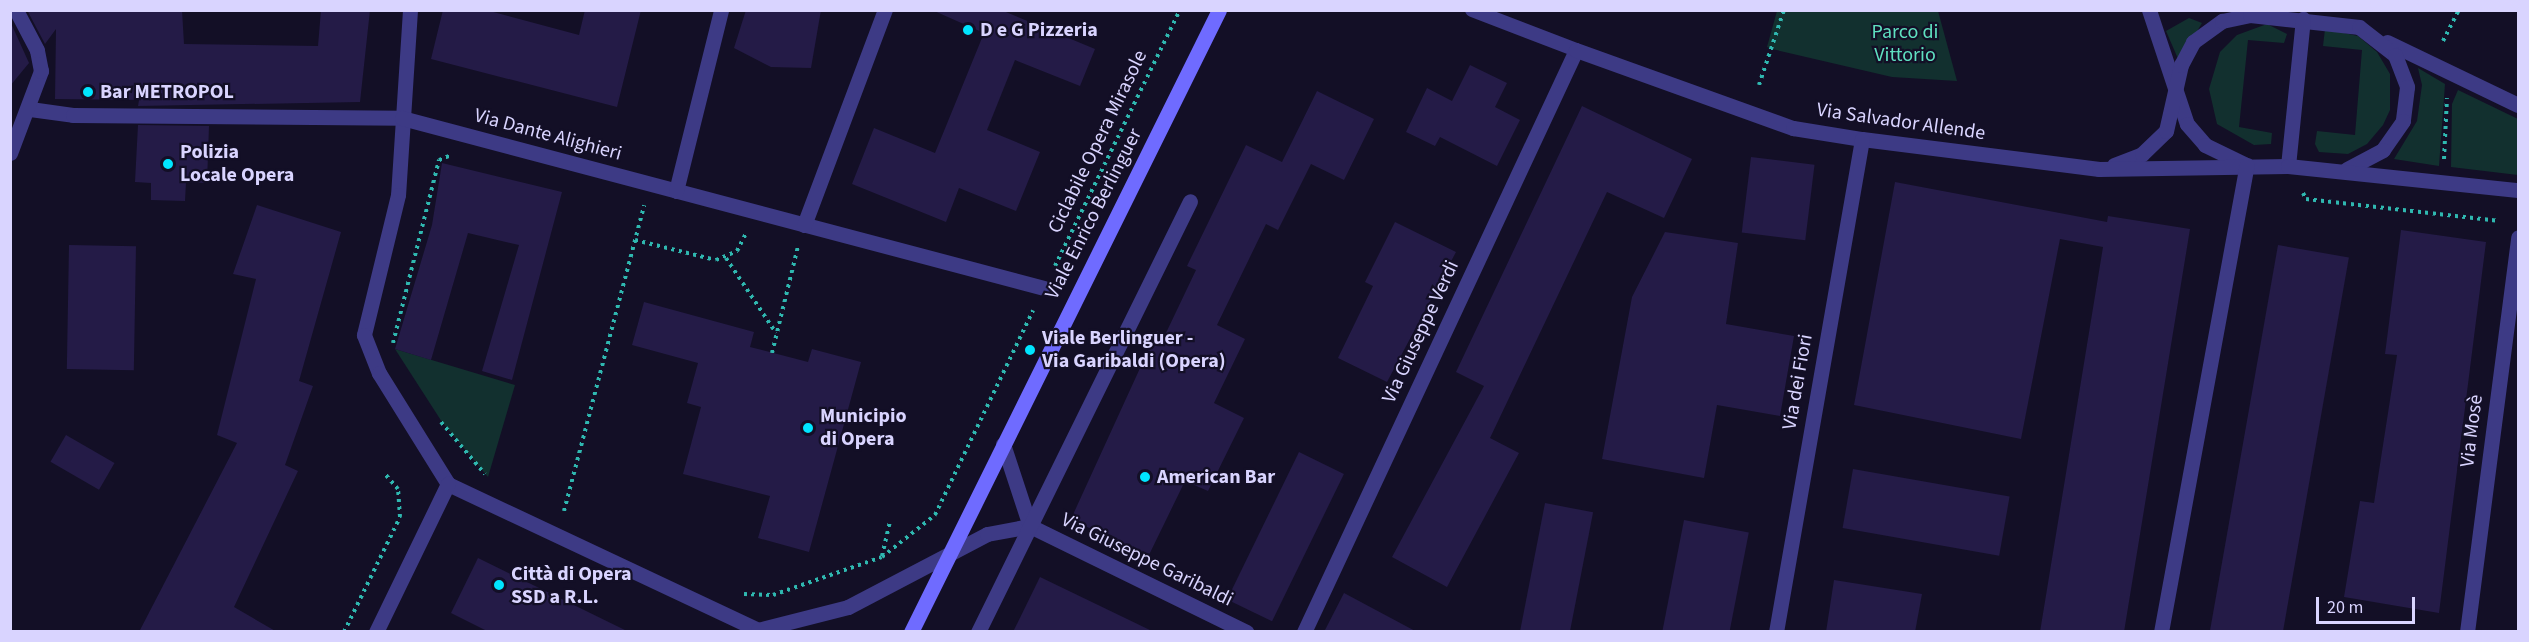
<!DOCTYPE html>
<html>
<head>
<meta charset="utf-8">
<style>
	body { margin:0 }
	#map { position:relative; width:2529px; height:642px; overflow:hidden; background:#130f26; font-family:"Source Sans 3",sans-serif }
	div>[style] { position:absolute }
	.green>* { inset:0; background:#12302f }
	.building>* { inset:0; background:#241b47; transform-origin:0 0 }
	.path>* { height:4px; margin-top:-2px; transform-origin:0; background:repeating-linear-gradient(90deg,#2fb8b0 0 3px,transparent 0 7.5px) }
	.lane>* { height:14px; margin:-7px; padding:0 7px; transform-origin:7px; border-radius:7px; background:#3d3a85 }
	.street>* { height:15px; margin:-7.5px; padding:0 7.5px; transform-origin:7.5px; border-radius:7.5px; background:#3d3a85 }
	.secondary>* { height:15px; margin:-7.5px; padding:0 7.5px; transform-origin:7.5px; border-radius:7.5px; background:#6f6bff }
	.dots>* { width:16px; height:16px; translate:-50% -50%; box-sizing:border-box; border:3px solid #130f26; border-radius:50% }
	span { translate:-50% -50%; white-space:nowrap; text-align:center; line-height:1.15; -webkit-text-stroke:4.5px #130f26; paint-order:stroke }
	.poi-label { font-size:20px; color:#d9d4ff; font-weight:700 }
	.left { translate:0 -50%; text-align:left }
	.park-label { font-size:20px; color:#5fe0c0 }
	.street-label { font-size:20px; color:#d9d4ff }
	.frame { position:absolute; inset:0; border:12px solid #d9d4ff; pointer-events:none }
	.scale { position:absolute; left:2316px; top:597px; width:99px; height:27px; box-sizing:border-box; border:3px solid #d9d4ff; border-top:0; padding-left:8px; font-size:18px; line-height:21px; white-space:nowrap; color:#d9d4ff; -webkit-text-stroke:4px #130f26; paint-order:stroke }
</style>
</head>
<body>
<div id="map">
	<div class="green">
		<i style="clip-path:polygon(1777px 11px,1938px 11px,1957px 81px,1892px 77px,1772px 49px,1767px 47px)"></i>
		<i style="clip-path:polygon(2189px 18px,2202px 23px,2179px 61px,2166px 31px)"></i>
		<i style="clip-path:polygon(2267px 24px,2287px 34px,2284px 43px,2248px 40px,2239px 127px,2272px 133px,2271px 144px,2254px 145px,2217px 124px,2209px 89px,2220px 52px,2237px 35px)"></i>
		<i style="clip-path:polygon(2325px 29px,2358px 36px,2377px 52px,2390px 74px,2390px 110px,2383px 125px,2367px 144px,2348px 154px,2319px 152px,2315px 144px,2317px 131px,2355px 135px,2362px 50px,2323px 46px)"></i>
		<i style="clip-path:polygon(2418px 68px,2445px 84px,2439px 166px,2394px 159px,2417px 121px,2422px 85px)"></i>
		<i style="clip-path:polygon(2458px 90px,2518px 119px,2518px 175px,2451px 167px,2452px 104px)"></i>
		<i style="clip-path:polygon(395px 349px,515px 385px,488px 477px,442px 422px)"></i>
	</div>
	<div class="building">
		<i style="clip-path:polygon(27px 10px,182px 10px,184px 44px,318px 46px,321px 10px,370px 10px,360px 102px,138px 106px,139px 100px,55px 99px,56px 29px,45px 44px)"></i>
		<i style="clip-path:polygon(443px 10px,486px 10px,579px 35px,585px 10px,641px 10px,617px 107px,431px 59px)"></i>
		<i style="clip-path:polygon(746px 10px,821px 10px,811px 68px,771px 67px,734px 48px)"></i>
		<i style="clip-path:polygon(932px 10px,1001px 10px,1095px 49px,1080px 86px,1015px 60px,987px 130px,1040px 152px,1016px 211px,959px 188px,946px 222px,852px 184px,874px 128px,935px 153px,984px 33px)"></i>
		<i style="clip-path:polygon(10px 21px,29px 63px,10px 86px)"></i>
		<i style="clip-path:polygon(1470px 65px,1507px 83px,1495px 107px,1520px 120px,1497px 166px,1440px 137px,1435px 146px,1406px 132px,1427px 88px,1452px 101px)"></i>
		<i style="clip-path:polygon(1317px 91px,1374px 119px,1344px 180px,1311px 164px,1278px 230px,1266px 224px,1217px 325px,1245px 339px,1214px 403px,1244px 418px,1208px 491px,1185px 481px,1148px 557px,1071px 519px,1157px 331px,1165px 335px,1196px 270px,1187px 266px,1246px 145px,1282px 162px)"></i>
		<i style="clip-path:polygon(1582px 106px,1692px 159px,1664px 218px,1607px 192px,1490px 438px,1519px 453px,1447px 587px,1392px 557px,1484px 386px,1456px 372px)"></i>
		<i style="clip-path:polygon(138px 125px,209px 126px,207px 183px,186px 182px,185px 201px,151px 200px,151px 183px,135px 182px)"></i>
		<i style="left:1751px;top:157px;width:64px;height:76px;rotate:7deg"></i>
		<i style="clip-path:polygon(442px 163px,562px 192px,512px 380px,482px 371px,519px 245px,468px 233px,431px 360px,395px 349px,432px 225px)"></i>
		<i style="clip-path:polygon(1895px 182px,2107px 222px,2108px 216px,2190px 229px,2124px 632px,2040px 632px,2103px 247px,2060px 239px,2021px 439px,1854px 405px)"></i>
		<i style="clip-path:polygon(257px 205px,341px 232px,299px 381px,313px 386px,285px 465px,298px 471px,234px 607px,277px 632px,139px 632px,237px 443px,217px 435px,256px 279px,233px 274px)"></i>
		<i style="clip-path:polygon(1395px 222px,1456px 252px,1387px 382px,1338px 358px,1373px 286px,1365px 282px)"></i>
		<i style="clip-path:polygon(2401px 230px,2486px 242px,2439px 613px,2344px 597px,2360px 501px,2374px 503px,2397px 355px,2385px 354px)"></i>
		<i style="clip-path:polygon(1665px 232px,1738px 243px,1726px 324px,1794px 336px,1780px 416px,1717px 405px,1704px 478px,1602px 459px,1632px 297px)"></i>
		<i style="left:69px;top:245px;width:67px;height:124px;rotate:1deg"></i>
		<i style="left:2278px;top:245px;width:72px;height:393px;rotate:10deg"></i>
		<i style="clip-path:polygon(644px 302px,754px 332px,750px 347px,808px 362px,812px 349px,861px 362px,809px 552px,758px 538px,770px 496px,683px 474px,701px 407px,687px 403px,698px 363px,632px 345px)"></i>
		<i style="left:66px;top:435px;width:56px;height:31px;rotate:30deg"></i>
		<i style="left:1299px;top:452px;width:50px;height:164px;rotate:26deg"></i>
		<i style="left:1853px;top:469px;width:159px;height:60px;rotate:10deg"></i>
		<i style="left:1545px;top:503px;width:49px;height:131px;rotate:11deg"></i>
		<i style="left:1684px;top:520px;width:66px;height:114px;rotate:11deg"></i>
		<i style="clip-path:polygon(478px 558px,629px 632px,489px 632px,451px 613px)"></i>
		<i style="clip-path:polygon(1040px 577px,1154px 632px,1013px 632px)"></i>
		<i style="clip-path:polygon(1834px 580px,1922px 594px,1915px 632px,1826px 632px)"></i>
		<i style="clip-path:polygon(1344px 593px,1417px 632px,1324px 632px)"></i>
	</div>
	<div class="path">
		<i style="left:2443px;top:41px;width:35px;rotate:-63deg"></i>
		<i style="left:1759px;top:85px;width:79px;rotate:-71.6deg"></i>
		<i style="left:2444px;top:159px;width:61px;rotate:-87.2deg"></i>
		<i style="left:2303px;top:193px;width:7px;rotate:63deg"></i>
		<i style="left:2306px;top:199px;width:195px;rotate:6.5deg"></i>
		<i style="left:635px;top:240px;width:83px;rotate:13.9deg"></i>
		<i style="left:716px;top:260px;width:23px;rotate:-23deg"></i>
		<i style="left:737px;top:251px;width:20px;rotate:-63deg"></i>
		<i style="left:726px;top:258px;width:90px;rotate:56.3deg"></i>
		<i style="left:1055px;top:266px;width:285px;rotate:-64deg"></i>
		<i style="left:393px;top:343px;width:189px;rotate:-75.9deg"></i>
		<i style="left:439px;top:160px;width:11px;rotate:-22deg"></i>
		<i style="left:772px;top:353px;width:110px;rotate:-76.3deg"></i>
		<i style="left:441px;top:422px;width:68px;rotate:49.8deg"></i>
		<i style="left:564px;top:511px;width:316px;rotate:-75.3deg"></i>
		<i style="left:882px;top:556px;width:35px;rotate:-77deg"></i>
		<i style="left:744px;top:594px;width:29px;rotate:2deg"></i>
		<i style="left:773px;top:595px;width:115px;rotate:-19.2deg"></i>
		<i style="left:882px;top:557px;width:68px;rotate:-38.4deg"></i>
		<i style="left:935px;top:515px;width:227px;rotate:-64.4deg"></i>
		<i style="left:344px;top:632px;width:128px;rotate:-64deg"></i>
		<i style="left:400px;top:517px;width:28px;rotate:-94deg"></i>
		<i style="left:398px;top:489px;width:20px;rotate:-131deg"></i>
	</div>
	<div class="lane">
		<i style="left:1472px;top:10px;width:111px;rotate:21deg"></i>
	</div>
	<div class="street">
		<i style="left:410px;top:10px;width:185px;rotate:93.7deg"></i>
		<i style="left:398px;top:195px;width:144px;rotate:103.7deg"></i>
		<i style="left:364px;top:335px;width:41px;rotate:68.5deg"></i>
		<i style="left:379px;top:373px;width:131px;rotate:58.1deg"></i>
		<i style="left:448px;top:484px;width:343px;rotate:25.2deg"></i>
		<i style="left:758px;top:630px;width:93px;rotate:-14.3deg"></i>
		<i style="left:848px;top:607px;width:157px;rotate:-27.7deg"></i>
		<i style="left:987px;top:534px;width:44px;rotate:-10.5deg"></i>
		<i style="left:1030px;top:526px;width:241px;rotate:26.1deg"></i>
		<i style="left:2149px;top:10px;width:120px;rotate:71.6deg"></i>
		<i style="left:2187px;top:124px;width:28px;rotate:49deg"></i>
		<i style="left:2205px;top:145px;width:43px;rotate:26deg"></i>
		<i style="left:2387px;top:42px;width:145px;rotate:25.7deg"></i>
		<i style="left:30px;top:109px;width:43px;rotate:7.9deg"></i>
		<i style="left:73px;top:115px;width:329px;rotate:0.5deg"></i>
		<i style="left:402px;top:118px;width:664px;rotate:14.83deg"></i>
		<i style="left:10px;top:153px;width:88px;rotate:-69.3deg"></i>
		<i style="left:41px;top:71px;width:21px;rotate:-101deg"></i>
		<i style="left:37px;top:50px;width:45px;rotate:-117.7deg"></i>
		<i style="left:2114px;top:165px;width:30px;rotate:-21deg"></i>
		<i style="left:2142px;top:154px;width:33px;rotate:-44deg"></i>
		<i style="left:2166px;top:131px;width:68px;rotate:-77.2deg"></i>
		<i style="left:2181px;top:65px;width:26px;rotate:-62deg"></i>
		<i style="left:2193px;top:42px;width:36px;rotate:-36deg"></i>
		<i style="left:2222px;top:21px;width:29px;rotate:-12deg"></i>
		<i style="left:2250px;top:15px;width:110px;rotate:6.3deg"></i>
		<i style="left:2359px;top:27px;width:46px;rotate:37.9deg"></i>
		<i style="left:2395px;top:55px;width:34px;rotate:69deg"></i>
		<i style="left:2407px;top:87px;width:34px;rotate:97deg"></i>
		<i style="left:2403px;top:121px;width:35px;rotate:125deg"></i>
		<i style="left:2383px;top:150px;width:41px;rotate:152.2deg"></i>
		<i style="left:2288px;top:166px;width:148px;rotate:-84.2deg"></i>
		<i style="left:676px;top:191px;width:187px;rotate:-76deg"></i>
		<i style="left:804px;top:225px;width:230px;rotate:-69.4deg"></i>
		<i style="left:1003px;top:444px;width:86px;rotate:71.8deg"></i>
		<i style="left:376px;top:632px;width:165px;rotate:-64.1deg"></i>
		<i style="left:978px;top:632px;width:480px;rotate:-63.8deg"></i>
		<i style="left:1304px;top:632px;width:642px;rotate:-64.95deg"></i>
		<i style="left:1576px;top:50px;width:231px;rotate:19.8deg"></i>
		<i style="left:1793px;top:128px;width:70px;rotate:9.1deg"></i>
		<i style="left:1862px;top:139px;width:239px;rotate:7.2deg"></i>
		<i style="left:2099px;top:169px;width:189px;rotate:-0.9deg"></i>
		<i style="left:2288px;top:166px;width:231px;rotate:6deg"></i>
		<i style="left:1776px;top:632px;width:500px;rotate:-80.1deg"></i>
		<i style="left:2161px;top:632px;width:475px;rotate:-79.6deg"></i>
		<i style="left:2467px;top:632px;width:398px;rotate:-82.6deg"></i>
	</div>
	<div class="secondary">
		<i style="left:911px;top:632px;width:694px;rotate:-63.66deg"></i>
	</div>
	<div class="dots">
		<i style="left:968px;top:30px;background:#00e5ff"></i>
		<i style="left:88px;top:92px;background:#00e5ff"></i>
		<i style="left:168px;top:164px;background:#00e5ff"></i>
		<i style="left:1030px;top:350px;background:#00e5ff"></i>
		<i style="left:808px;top:428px;background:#00e5ff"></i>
		<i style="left:1145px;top:477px;background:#00e5ff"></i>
		<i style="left:499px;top:585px;background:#00e5ff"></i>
	</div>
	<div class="poi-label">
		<span class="left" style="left:980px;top:30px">D e G Pizzeria</span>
		<span class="left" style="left:100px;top:92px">Bar METROPOL</span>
		<span class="left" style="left:180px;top:164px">Polizia<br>Locale Opera</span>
		<span class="left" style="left:1042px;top:350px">Viale Berlinguer -<br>Via Garibaldi (Opera)</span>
		<span class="left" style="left:820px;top:428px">Municipio<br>di Opera</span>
		<span class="left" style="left:1157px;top:477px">American Bar</span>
		<span class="left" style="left:511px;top:586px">Città di Opera<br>SSD a R.L.</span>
	</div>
	<div class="park-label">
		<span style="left:1905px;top:44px">Parco di<br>Vittorio</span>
	</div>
	<div class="street-label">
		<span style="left:1901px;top:122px;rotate:8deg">Via Salvador Allende</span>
		<span style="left:548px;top:135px;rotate:15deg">Via Dante Alighieri</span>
		<span style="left:1098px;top:142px;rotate:-64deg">Ciclabile Opera Mirasole</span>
		<span style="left:1094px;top:214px;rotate:-63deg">Viale Enrico Berlinguer</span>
		<span style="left:1421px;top:332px;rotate:-65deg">Via Giuseppe Verdi</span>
		<span style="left:1798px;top:382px;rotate:-80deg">Via dei Fiori</span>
		<span style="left:2472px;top:431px;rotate:-83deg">Via Mosè</span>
		<span style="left:1147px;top:560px;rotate:26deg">Via Giuseppe Garibaldi</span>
	</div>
	<div class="frame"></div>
	<div class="scale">20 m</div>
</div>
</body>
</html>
